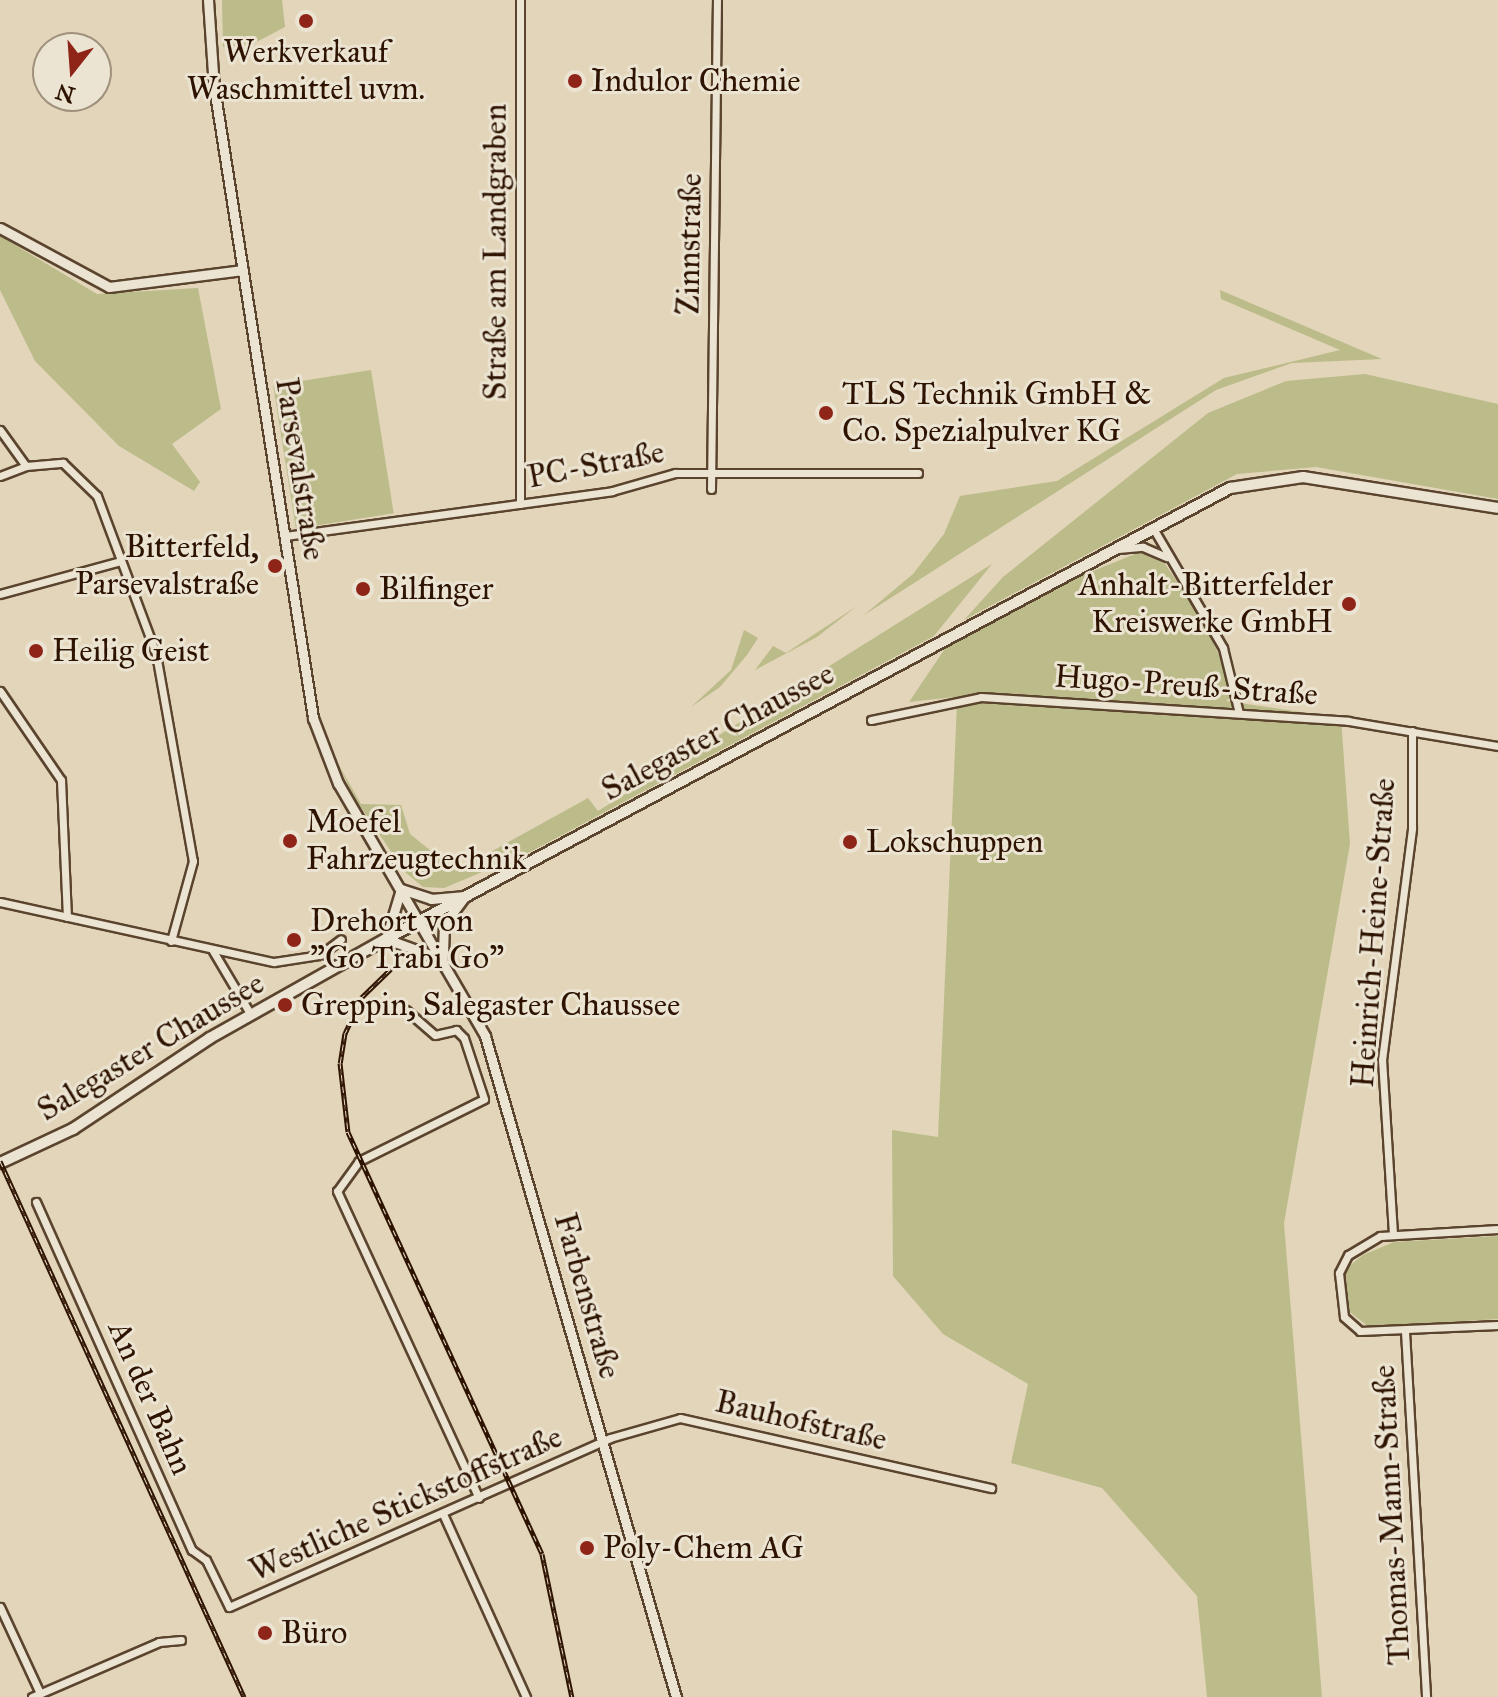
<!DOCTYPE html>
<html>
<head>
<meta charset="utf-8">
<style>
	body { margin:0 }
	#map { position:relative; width:1498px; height:1697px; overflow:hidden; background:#e2d5b9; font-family:"IM FELL Great Primer",serif }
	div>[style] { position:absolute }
	.green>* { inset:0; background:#bcbb8a; transform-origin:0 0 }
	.roads { filter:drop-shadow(2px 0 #5b442e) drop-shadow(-2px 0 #5b442e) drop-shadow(0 2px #5b442e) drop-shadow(0 -2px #5b442e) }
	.minor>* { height:7px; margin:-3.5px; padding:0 3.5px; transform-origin:3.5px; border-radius:3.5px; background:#ece4d2 }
	.tertiary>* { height:9px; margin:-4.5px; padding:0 4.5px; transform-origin:4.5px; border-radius:4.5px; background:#ece4d2 }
	.secondary>* { height:10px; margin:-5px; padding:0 5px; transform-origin:5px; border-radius:5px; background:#ece4d2 }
	.rail>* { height:5px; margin-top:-2.5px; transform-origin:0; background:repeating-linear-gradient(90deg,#ece4d2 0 6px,#2e1300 0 12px); box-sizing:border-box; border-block:2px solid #2e1300 }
	.dots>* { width:22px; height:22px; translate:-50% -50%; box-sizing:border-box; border:4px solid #ece4d2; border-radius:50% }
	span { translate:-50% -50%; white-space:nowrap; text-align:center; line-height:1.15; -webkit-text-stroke:6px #ece4d2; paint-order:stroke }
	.poi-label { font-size:32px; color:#2e1300 }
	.left { translate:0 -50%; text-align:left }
	.right { translate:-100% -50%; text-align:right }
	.street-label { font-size:32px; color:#2e1300 }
	.north { position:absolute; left:32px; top:32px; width:80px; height:80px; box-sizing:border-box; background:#ece4d2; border:2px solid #a0907e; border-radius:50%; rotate:197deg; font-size:22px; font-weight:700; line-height:32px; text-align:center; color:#2e1300 }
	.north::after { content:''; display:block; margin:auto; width:28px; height:36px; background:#8f2418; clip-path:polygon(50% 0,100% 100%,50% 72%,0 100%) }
</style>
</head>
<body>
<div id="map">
	<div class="green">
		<i style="clip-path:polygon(222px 0,282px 0,285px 27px,249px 46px,223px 47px)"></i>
		<i style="clip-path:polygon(0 236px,97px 294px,198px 288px,221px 409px,172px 444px,200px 482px,194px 491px,119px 446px,35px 361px,0 290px)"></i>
		<i style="clip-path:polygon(1220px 290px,1382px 359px,1292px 363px,1216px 390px,864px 615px,913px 574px,944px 534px,960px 496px,1057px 481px,1224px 378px,1340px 350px,1221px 299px)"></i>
		<i style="left:371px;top:370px;width:145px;height:99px;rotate:81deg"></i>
		<i style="clip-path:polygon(1365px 374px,1498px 404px,1498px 499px,1316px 467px,1237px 474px,964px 620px,1003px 577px,1208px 413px,1286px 381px)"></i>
		<i style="clip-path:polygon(1140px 552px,1165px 564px,1203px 620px,1228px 675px,1233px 696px,1226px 701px,1341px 718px,1350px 844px,1284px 1223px,1322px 1697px,1207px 1697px,1197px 1596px,1102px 1488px,1011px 1463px,1028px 1384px,943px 1334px,893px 1276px,892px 1130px,938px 1137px,957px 704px,954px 697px,909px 702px,946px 647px,1056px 586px)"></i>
		<i style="clip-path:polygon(992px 564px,934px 636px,532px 851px,444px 888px,423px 887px,405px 872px,354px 797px,337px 762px,361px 804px,401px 805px,410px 834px,456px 871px,588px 798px,598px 811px)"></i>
		<i style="clip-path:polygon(857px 606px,817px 637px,755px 670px,773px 646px,786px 653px)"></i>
		<i style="clip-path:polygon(744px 630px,758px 638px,747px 655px,720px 687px,691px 707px,731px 670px)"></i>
		<i style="clip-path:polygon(1498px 1236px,1498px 1319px,1369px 1327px,1346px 1309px,1343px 1271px,1363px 1255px,1394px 1242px)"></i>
	</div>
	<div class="roads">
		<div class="minor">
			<i style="left:520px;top:0;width:504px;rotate:90deg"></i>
			<i style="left:0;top:430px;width:44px;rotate:54.2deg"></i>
			<i style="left:26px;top:466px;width:37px;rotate:-5deg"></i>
			<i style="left:63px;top:463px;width:47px;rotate:44.1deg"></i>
			<i style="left:97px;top:496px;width:169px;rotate:69.5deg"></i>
			<i style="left:156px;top:654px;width:210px;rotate:79.9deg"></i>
			<i style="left:193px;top:861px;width:83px;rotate:105.4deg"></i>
			<i style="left:0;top:476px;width:28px;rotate:-21deg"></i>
			<i style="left:711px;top:489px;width:489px;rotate:-89.3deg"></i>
			<i style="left:1153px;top:528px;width:139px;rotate:59.7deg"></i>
			<i style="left:1223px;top:648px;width:67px;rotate:76.2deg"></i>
			<i style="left:285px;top:536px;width:330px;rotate:-7.8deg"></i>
			<i style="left:612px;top:491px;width:66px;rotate:-15.9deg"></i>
			<i style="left:675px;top:473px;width:243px"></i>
			<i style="left:1118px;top:549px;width:25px;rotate:-5deg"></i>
			<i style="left:1143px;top:547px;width:26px;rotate:23deg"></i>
			<i style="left:0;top:594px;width:125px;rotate:-15.3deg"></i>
			<i style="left:0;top:691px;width:108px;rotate:55.6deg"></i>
			<i style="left:61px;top:780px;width:137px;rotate:87.5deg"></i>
			<i style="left:871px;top:720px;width:112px;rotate:-11.8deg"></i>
			<i style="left:981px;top:697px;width:368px;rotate:3.7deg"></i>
			<i style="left:1348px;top:721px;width:152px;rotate:9.5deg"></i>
			<i style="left:0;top:902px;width:280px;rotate:12.4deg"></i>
			<i style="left:274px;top:962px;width:47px;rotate:-8.7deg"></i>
			<i style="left:320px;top:955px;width:26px;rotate:-37deg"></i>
			<i style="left:213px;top:951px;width:74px;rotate:59.3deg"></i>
			<i style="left:406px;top:1010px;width:38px;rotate:41deg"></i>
			<i style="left:435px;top:1035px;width:22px;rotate:-13deg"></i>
			<i style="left:456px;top:1030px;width:11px;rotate:45deg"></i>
			<i style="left:464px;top:1038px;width:64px;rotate:71.8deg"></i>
			<i style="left:484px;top:1099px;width:140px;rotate:153.6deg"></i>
			<i style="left:359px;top:1161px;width:37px;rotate:126deg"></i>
			<i style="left:337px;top:1191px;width:338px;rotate:65.2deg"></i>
			<i style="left:36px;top:1202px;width:381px;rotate:65.9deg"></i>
			<i style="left:192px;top:1550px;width:17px;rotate:36deg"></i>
			<i style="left:206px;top:1560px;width:52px;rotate:63.9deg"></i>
			<i style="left:229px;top:1607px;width:417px;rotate:-23.9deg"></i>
			<i style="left:610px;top:1438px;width:73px;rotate:-15.9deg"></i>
			<i style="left:680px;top:1418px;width:319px;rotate:12.7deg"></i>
			<i style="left:1498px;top:1229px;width:118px;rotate:176.6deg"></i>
			<i style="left:1380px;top:1236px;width:37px;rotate:149deg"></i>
			<i style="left:1348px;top:1255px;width:20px;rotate:117deg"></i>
			<i style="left:1339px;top:1273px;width:44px;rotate:83.5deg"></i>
			<i style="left:1344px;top:1317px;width:21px;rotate:41deg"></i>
			<i style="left:1360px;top:1331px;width:138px;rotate:-2.5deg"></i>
			<i style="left:1393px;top:1234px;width:174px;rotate:-93.6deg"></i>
			<i style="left:1382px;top:1060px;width:234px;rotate:-82.6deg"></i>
			<i style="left:1412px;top:828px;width:97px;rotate:-90deg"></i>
			<i style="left:1405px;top:1331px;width:367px;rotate:86.7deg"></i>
			<i style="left:443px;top:1514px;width:201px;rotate:65.6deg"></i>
			<i style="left:0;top:1607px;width:95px;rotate:65.1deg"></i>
			<i style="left:32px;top:1697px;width:138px;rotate:-23.4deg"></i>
			<i style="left:159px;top:1642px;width:22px;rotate:-5deg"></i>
		</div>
		<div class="tertiary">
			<i style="left:208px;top:0;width:87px;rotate:86.1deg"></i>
			<i style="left:214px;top:87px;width:639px;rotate:81.08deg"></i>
			<i style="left:313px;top:718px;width:70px;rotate:69deg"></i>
			<i style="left:338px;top:783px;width:293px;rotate:59.8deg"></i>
			<i style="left:485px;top:1036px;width:688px;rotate:73.88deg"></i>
			<i style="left:0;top:228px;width:124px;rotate:28.4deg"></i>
			<i style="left:109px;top:287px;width:135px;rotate:-7.2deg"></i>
			<i style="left:401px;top:889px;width:32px;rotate:18deg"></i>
			<i style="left:431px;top:899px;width:34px;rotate:-5deg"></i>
			<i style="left:465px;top:896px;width:35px;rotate:127deg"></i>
			<i style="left:444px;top:924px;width:38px;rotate:92deg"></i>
			<i style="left:401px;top:889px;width:52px;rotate:106.7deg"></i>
			<i style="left:386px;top:939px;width:56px;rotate:19.7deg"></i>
		</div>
		<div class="secondary">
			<i style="left:0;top:1163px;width:81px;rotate:-25deg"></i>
			<i style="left:73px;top:1129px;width:164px;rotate:-33.6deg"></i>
			<i style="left:210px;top:1038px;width:202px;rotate:-29.4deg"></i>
			<i style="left:386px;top:939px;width:957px;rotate:-28.12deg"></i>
			<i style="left:1230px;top:488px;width:74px;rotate:-8.6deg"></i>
			<i style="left:1303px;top:477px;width:197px;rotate:9deg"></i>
		</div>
	</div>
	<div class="rail">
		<i style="left:399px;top:961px;width:52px;rotate:135.8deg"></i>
		<i style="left:362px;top:997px;width:40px;rotate:115deg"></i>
		<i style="left:345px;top:1033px;width:30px;rotate:99deg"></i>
		<i style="left:340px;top:1063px;width:69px;rotate:83.4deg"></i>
		<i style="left:348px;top:1132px;width:464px;rotate:65.3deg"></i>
		<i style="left:542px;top:1554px;width:146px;rotate:78.2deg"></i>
		<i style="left:0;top:1161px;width:589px;rotate:65.52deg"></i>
	</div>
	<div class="dots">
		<i style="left:306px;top:21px;background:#8f2418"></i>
		<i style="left:575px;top:81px;background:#8f2418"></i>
		<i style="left:826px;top:413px;background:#8f2418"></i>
		<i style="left:275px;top:566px;background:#8f2418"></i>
		<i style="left:363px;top:589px;background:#8f2418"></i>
		<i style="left:1349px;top:604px;background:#8f2418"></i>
		<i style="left:36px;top:651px;background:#8f2418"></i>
		<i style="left:290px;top:841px;background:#8f2418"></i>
		<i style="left:850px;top:842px;background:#8f2418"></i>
		<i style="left:294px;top:940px;background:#8f2418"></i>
		<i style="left:285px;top:1005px;background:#8f2418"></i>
		<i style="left:587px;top:1548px;background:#8f2418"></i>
		<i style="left:265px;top:1633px;background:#8f2418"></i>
	</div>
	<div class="poi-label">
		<span style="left:306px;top:71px">Werkverkauf<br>Waschmittel uvm.</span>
		<span class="left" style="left:591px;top:81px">Indulor Chemie</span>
		<span class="left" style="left:842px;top:413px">TLS Technik GmbH &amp;<br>Co. Spezialpulver KG</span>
		<span class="right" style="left:259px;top:566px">Bitterfeld,<br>Parsevalstraße</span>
		<span class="right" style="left:1333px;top:604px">Anhalt-Bitterfelder<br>Kreiswerke GmbH</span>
		<span class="left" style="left:379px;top:589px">Bilfinger</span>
		<span class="left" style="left:52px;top:651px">Heilig Geist</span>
		<span class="left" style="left:306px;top:841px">Moefel<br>Fahrzeugtechnik</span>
		<span class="left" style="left:866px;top:842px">Lokschuppen</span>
		<span class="left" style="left:310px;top:940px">Drehort von<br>"Go Trabi Go"</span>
		<span class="left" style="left:301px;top:1005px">Greppin, Salegaster Chaussee</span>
		<span class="left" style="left:603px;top:1548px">Poly-Chem AG</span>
		<span class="left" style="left:281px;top:1633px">Büro</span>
	</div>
	<div class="street-label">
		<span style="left:690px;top:244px;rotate:-89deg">Zinnstraße</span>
		<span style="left:496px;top:252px;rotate:-90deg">Straße am Landgraben</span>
		<span style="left:596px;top:465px;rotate:-11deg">PC-Straße</span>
		<span style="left:300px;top:469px;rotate:81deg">Parsevalstraße</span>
		<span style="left:1186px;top:686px;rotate:4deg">Hugo-Preuß-Straße</span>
		<span style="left:718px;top:732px;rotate:-28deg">Salegaster Chaussee</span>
		<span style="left:1374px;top:933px;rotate:-86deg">Heinrich-Heine-Straße</span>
		<span style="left:151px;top:1047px;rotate:-31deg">Salegaster Chaussee</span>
		<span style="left:587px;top:1296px;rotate:74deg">Farbenstraße</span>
		<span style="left:150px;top:1398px;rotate:66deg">An der Bahn</span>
		<span style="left:801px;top:1421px;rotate:13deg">Bauhofstraße</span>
		<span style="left:406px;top:1504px;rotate:-24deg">Westliche Stickstoffstraße</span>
		<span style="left:1392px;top:1515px;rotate:-93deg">Thomas-Mann-Straße</span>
	</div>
	<div class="north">N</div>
</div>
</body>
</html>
